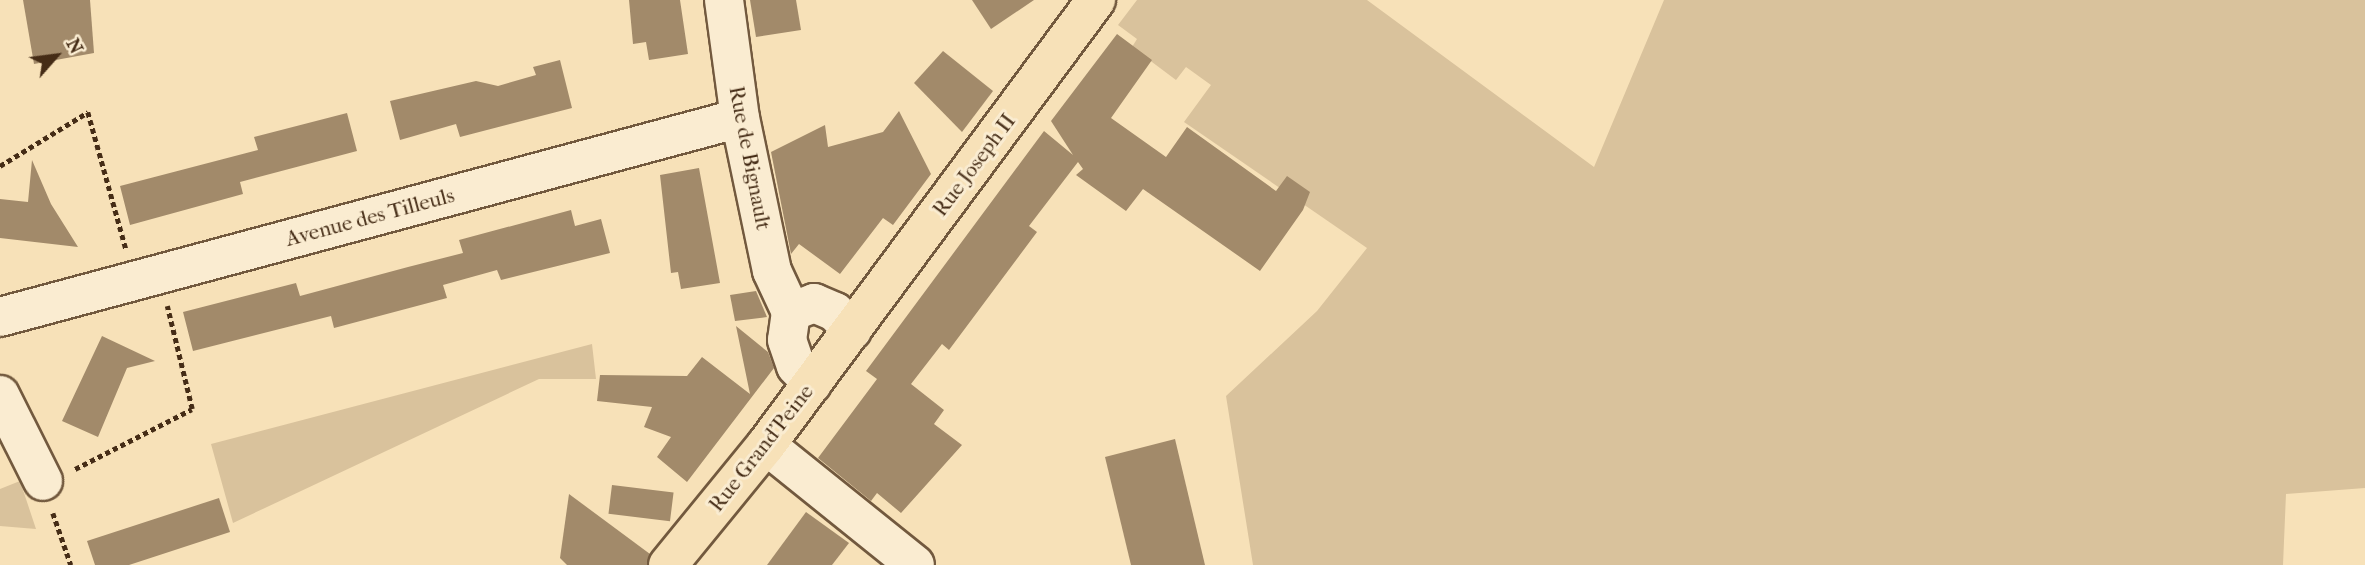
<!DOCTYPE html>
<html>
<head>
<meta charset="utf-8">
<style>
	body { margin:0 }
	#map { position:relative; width:2365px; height:565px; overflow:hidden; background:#f7e1b8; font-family:"IM FELL French Canon",serif }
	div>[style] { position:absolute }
	.green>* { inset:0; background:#d9c29c }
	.building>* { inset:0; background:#a28a6a; transform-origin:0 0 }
	.path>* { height:4.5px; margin-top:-2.25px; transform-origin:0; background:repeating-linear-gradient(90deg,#452c16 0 5px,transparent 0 8.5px) }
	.roads { filter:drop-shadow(2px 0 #72593e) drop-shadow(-2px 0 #72593e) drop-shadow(0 2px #72593e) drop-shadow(0 -2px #72593e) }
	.minor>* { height:38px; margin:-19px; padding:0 19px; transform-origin:19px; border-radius:19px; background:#faecd1 }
	.major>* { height:38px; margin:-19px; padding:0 19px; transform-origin:19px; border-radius:19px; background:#f7e1b8 }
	span { translate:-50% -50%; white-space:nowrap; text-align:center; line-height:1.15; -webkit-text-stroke:6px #faecd1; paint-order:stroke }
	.street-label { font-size:21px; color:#452c16 }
	.north { position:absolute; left:21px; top:21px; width:70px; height:70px; -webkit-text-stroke:5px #faecd1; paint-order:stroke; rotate:62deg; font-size:19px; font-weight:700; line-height:28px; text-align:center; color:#452c16 }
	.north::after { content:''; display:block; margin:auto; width:24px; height:32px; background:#452c16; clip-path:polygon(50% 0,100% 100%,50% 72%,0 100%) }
</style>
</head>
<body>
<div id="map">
	<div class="green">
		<i style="clip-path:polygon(1137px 0,1367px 0,1594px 167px,1664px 0,2365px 0,2365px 488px,2286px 494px,2283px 565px,1253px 565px,1226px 396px,1317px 311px,1367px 248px,1184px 122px,1211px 85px,1186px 67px,1176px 80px,1132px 47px,1137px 39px,1118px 25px)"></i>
		<i style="clip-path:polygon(592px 344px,596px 379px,539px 379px,233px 523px,211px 444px)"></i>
		<i style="clip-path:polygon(20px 481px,36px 529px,0 526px,0 489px)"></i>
	</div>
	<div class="building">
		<i style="clip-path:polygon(23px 0,90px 0,94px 53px,34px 64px)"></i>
		<i style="clip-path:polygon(629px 0,680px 0,688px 54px,649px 60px,646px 42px,633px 44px)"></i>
		<i style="clip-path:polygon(750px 0,796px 0,801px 30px,756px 37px)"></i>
		<i style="clip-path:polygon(972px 0,1034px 0,991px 29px)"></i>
		<i style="clip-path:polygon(1117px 34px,1152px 60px,1111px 118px,1166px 157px,1187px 127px,1276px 191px,1287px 176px,1310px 192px,1303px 210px,1260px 271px,1143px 189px,1126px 211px,1076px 175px,1083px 169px,1078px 162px,1029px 226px,1037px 232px,949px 350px,942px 344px,911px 384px,944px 410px,934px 424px,962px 445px,901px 513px,877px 493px,871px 501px,818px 458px,877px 379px,866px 371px,1044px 131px,1073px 155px,1051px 121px)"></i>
		<i style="clip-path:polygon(943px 51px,993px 91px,962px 132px,914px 83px)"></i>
		<i style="clip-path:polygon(560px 60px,572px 108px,460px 137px,456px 124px,400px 140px,390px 101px,476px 81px,498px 86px,536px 75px,533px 67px)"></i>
		<i style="clip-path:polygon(899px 111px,931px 174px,893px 225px,883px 218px,840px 274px,799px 244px,791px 254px,771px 152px,825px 125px,828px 147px,883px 132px)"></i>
		<i style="clip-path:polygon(347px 113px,357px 151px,240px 182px,243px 194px,130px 225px,120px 186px,258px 150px,254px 137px)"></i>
		<i style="clip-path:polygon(32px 160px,51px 204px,78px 247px,0 238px,0 199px,28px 202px)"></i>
		<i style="clip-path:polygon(699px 168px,720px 283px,681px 289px,678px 272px,671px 273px,660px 175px)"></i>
		<i style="clip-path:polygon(571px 210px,575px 226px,601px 219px,610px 253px,501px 280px,497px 270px,443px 285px,447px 298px,334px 328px,331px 316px,193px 351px,183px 312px,296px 283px,300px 296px,408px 267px,463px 253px,459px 240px)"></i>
		<i style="clip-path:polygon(756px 291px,767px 317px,735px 321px,730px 295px)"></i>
		<i style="clip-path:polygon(736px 326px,768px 352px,774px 368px,687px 482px,657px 457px,671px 437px,644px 427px,652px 407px,597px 401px,600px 375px,687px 376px,702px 357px,750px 394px)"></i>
		<i style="clip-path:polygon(102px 336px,155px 361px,127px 368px,98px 437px,62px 421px)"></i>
		<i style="clip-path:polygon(1175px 439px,1205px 565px,1131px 565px,1105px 457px)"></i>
		<i style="left:612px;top:485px;width:62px;height:29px;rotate:7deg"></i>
		<i style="clip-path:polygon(569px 494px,650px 554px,647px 565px,567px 565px,560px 558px)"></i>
		<i style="clip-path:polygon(219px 498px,230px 532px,129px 565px,95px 565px,87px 541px)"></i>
		<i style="clip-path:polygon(806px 512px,849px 543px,832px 565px,767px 565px)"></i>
	</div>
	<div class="path">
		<i style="left:0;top:166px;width:103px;rotate:-31.5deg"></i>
		<i style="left:88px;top:112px;width:142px;rotate:74.5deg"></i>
		<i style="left:75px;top:469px;width:131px;rotate:-27.1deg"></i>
		<i style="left:192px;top:409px;width:106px;rotate:-103.6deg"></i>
		<i style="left:53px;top:513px;width:55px;rotate:70.9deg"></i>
	</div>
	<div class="roads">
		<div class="minor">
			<i style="left:724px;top:0;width:119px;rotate:82.3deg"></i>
			<i style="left:740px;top:118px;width:156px;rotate:78.2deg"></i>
			<i style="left:772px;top:271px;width:45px;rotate:65.1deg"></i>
			<i style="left:791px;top:312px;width:28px;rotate:98deg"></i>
			<i style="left:787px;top:340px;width:28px;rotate:71deg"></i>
			<i style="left:796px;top:366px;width:24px;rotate:48deg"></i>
			<i style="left:791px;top:312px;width:25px;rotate:-21deg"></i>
			<i style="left:814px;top:303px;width:23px;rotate:23deg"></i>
			<i style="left:835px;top:312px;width:25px;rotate:47deg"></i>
			<i style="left:0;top:317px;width:766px;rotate:-15.05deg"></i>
			<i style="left:0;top:395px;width:96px;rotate:63.4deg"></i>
			<i style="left:766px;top:445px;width:191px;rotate:38.8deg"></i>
		</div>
		<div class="major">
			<i style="left:668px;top:565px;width:155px;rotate:-50.8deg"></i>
			<i style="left:766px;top:445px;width:554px;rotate:-53.44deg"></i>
		</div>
	</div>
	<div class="street-label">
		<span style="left:750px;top:158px;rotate:79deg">Rue de Bignault</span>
		<span style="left:974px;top:165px;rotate:-53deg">Rue Joseph II</span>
		<span style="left:370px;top:217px;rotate:-15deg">Avenue des Tilleuls</span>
		<span style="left:761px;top:448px;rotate:-52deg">Rue Grand'Peine</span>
	</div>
	<div class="north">N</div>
</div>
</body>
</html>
